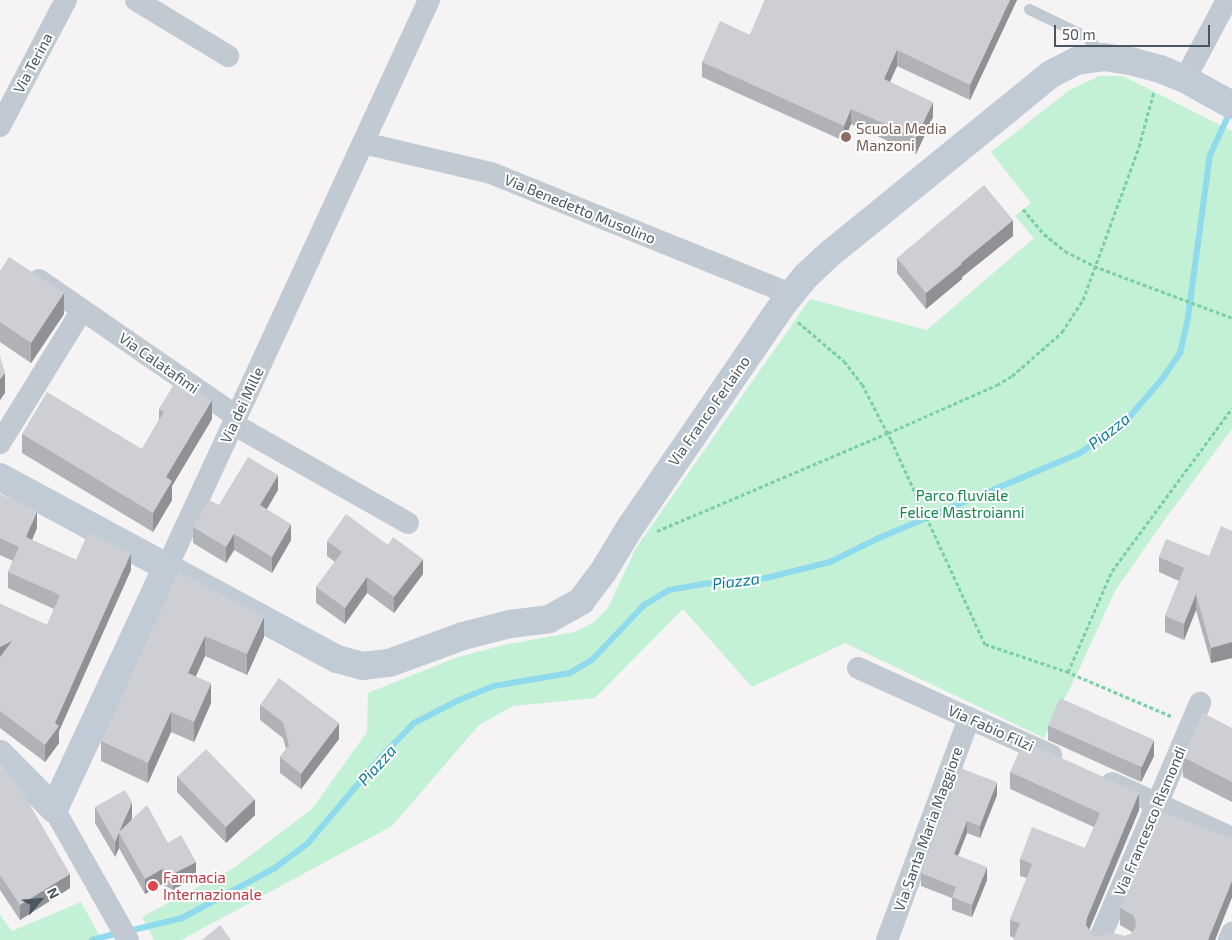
<!DOCTYPE html>
<html>
<head>
<meta charset="utf-8">
<style>
	body { margin:0 }
	#map { position:relative; width:1232px; height:940px; overflow:hidden; background:#f5f3f3; font-family:"Exo 2",sans-serif }
	div>[style] { position:absolute }
	.green>* { inset:0; background:#c3f1d5 }
	.stream>* { height:6px; margin:-3px; padding:0 3px; transform-origin:3px; border-radius:3px; background:#90daee }
	.path>* { height:3px; margin-top:-1.5px; transform-origin:0; background:repeating-linear-gradient(90deg,#7ad0a6 0 4px,transparent 0 6.5px) }
	.service>* { height:11px; margin:-5.5px; padding:0 5.5px; transform-origin:5.5px; border-radius:5.5px; background:#c1cad2 }
	.minor>* { height:22px; margin:-11px; padding:0 11px; transform-origin:11px; border-radius:11px; background:#c1cad2 }
	.secondary>* { height:28px; margin:-14px; padding:0 14px; transform-origin:14px; border-radius:14px; background:#c1cbd6 }
	.wall>* { inset:0; background:#b0b2b7 }
	.shaded-wall>* { inset:0; background:#909195 }
	.building>* { inset:0; background:#cdcfd5; transform-origin:0 0 }
	.dots>* { width:14px; height:14px; translate:-50% -50%; box-sizing:border-box; border:2px solid #fff; border-radius:50% }
	span { translate:-50% -50%; white-space:nowrap; text-align:center; line-height:1.15; -webkit-text-stroke:4px #fff; paint-order:stroke }
	.street-label { font-size:15px; color:#4a5661 }
	.education-label { font-size:15px; color:#785e54 }
	.left { translate:0 -50%; text-align:left }
	.park-label { font-size:15px; color:#17864f }
	.health-label { font-size:15px; color:#be3a42 }
	.water-label { font-size:16px; color:#0c7c9b; font-style:italic }
	.north { position:absolute; left:15px; top:875px; width:50px; height:50px; -webkit-text-stroke:4px #fff; paint-order:stroke; rotate:63deg; font-size:14px; font-weight:700; line-height:20px; text-align:center; color:#4a5661 }
	.north::after { content:''; display:block; margin:auto; width:18px; height:22px; background:#4a5661; clip-path:polygon(50% 0,100% 100%,50% 72%,0 100%) }
	.scale { position:absolute; left:1054px; top:25px; width:156px; height:22px; box-sizing:border-box; border:2px solid #4a5661; border-top:0; padding-left:6px; font-size:15px; line-height:18px; white-space:nowrap; color:#4a5661; -webkit-text-stroke:4px #fff; paint-order:stroke }
</style>
</head>
<body>
<div id="map">
	<div class="green">
		<i style="clip-path:polygon(1099px 76px,1123px 76px,1232px 131px,1232px 429px,1163px 522px,1115px 591px,1076px 676px,1044px 738px,845px 643px,752px 687px,683px 609px,595px 698px,513px 706px,479px 725px,392px 826px,181px 940px,154px 940px,142px 917px,234px 868px,312px 809px,367px 732px,368px 693px,458px 657px,504px 645px,575px 632px,594px 622px,608px 608px,636px 548px,810px 299px,927px 330px,1034px 238px,1015px 216px,1031px 203px,991px 152px,1068px 91px)"></i>
		<i style="clip-path:polygon(81px 902px,102px 940px,0 940px,0 915px,12px 931px)"></i>
	</div>
	<div class="stream">
		<i style="left:129px;top:931px;width:55px;rotate:-13.8deg"></i>
		<i style="left:182px;top:918px;width:106px;rotate:-28.3deg"></i>
		<i style="left:275px;top:868px;width:41px;rotate:-37.1deg"></i>
		<i style="left:308px;top:843px;width:113px;rotate:-49.7deg"></i>
		<i style="left:381px;top:757px;width:47px;rotate:-45.9deg"></i>
		<i style="left:414px;top:723px;width:51px;rotate:-27.1deg"></i>
		<i style="left:459px;top:700px;width:38px;rotate:-22deg"></i>
		<i style="left:494px;top:686px;width:77px;rotate:-9.7deg"></i>
		<i style="left:570px;top:673px;width:26px;rotate:-31deg"></i>
		<i style="left:592px;top:660px;width:76px;rotate:-46.6deg"></i>
		<i style="left:644px;top:605px;width:29px;rotate:-31deg"></i>
		<i style="left:669px;top:590px;width:34px;rotate:-10deg"></i>
		<i style="left:702px;top:584px;width:64px;rotate:-5.4deg"></i>
		<i style="left:766px;top:578px;width:66px;rotate:-14deg"></i>
		<i style="left:830px;top:562px;width:55px;rotate:-26.1deg"></i>
		<i style="left:879px;top:538px;width:218px;rotate:-22.9deg"></i>
		<i style="left:1080px;top:453px;width:56px;rotate:-34.8deg"></i>
		<i style="left:1126px;top:421px;width:55px;rotate:-49.4deg"></i>
		<i style="left:1162px;top:379px;width:32px;rotate:-55deg"></i>
		<i style="left:1180px;top:353px;width:37px;rotate:-77deg"></i>
		<i style="left:1188px;top:317px;width:163px;rotate:-82.3deg"></i>
		<i style="left:1210px;top:155px;width:47px;rotate:-65.1deg"></i>
		<i style="left:92px;top:940px;width:28px;rotate:-15deg"></i>
	</div>
	<div class="path">
		<i style="left:1023px;top:209px;width:33px;rotate:50deg"></i>
		<i style="left:1044px;top:234px;width:27px;rotate:39deg"></i>
		<i style="left:1065px;top:251px;width:33px;rotate:27deg"></i>
		<i style="left:1094px;top:266px;width:147px;rotate:20.6deg"></i>
		<i style="left:798px;top:322px;width:60px;rotate:40.3deg"></i>
		<i style="left:844px;top:361px;width:29px;rotate:52deg"></i>
		<i style="left:862px;top:384px;width:63px;rotate:62.6deg"></i>
		<i style="left:891px;top:440px;width:225px;rotate:65.3deg"></i>
		<i style="left:985px;top:644px;width:88px;rotate:18.6deg"></i>
		<i style="left:657px;top:531px;width:251px;rotate:-23deg"></i>
		<i style="left:888px;top:433px;width:119px;rotate:-23.8deg"></i>
		<i style="left:997px;top:385px;width:17px;rotate:-31deg"></i>
		<i style="left:1012px;top:376px;width:67px;rotate:-41.3deg"></i>
		<i style="left:1062px;top:332px;width:38px;rotate:-57deg"></i>
		<i style="left:1083px;top:300px;width:163px;rotate:-69.9deg"></i>
		<i style="left:1139px;top:147px;width:58px;rotate:-75deg"></i>
		<i style="left:1171px;top:716px;width:112px;rotate:-156.9deg"></i>
		<i style="left:1068px;top:672px;width:110px;rotate:-66.5deg"></i>
		<i style="left:1112px;top:571px;width:202px;rotate:-53.6deg"></i>
	</div>
	<div class="service">
		<i style="left:1029px;top:9px;width:64px;rotate:25.8deg"></i>
		<i style="left:1087px;top:37px;width:23px;rotate:50deg"></i>
	</div>
	<div class="minor">
		<i style="left:136px;top:0;width:108px;rotate:31.3deg"></i>
		<i style="left:1185px;top:79px;width:89px;rotate:-62deg"></i>
		<i style="left:0;top:126px;width:142px;rotate:-62.4deg"></i>
		<i style="left:363px;top:143px;width:131px;rotate:13.2deg"></i>
		<i style="left:491px;top:173px;width:323px;rotate:22deg"></i>
		<i style="left:39px;top:280px;width:239px;rotate:34.6deg"></i>
		<i style="left:233px;top:424px;width:201px;rotate:29.5deg"></i>
		<i style="left:0;top:443px;width:156px;rotate:-58.3deg"></i>
		<i style="left:167px;top:567px;width:625px;rotate:-65.2deg"></i>
		<i style="left:858px;top:668px;width:212px;rotate:24.3deg"></i>
		<i style="left:1112px;top:783px;width:132px;rotate:24.6deg"></i>
		<i style="left:54px;top:809px;width:150px;rotate:60.5deg"></i>
		<i style="left:887px;top:940px;width:237px;rotate:-69.7deg"></i>
		<i style="left:1099px;top:940px;width:258px;rotate:-66.9deg"></i>
		<i style="left:1229px;top:940px;width:8px;rotate:-67deg"></i>
	</div>
	<div class="secondary">
		<i style="left:0;top:477px;width:383px;rotate:28.4deg"></i>
		<i style="left:337px;top:659px;width:27px;rotate:15deg"></i>
		<i style="left:363px;top:666px;width:26px;rotate:-7deg"></i>
		<i style="left:389px;top:663px;width:79px;rotate:-20deg"></i>
		<i style="left:463px;top:636px;width:49px;rotate:-14.3deg"></i>
		<i style="left:510px;top:624px;width:39px;rotate:-7deg"></i>
		<i style="left:549px;top:619px;width:37px;rotate:-29deg"></i>
		<i style="left:581px;top:601px;width:36px;rotate:-53deg"></i>
		<i style="left:603px;top:572px;width:50px;rotate:-58.8deg"></i>
		<i style="left:629px;top:529px;width:274px;rotate:-55.6deg"></i>
		<i style="left:784px;top:303px;width:35px;rotate:-51deg"></i>
		<i style="left:806px;top:276px;width:35px;rotate:-43deg"></i>
		<i style="left:832px;top:252px;width:282px;rotate:-39.1deg"></i>
		<i style="left:1051px;top:74px;width:28px;rotate:-27deg"></i>
		<i style="left:1076px;top:61px;width:28px;rotate:-8deg"></i>
		<i style="left:1104px;top:57px;width:30px;rotate:9deg"></i>
		<i style="left:1134px;top:62px;width:27px;rotate:15deg"></i>
		<i style="left:1160px;top:69px;width:27px;rotate:22deg"></i>
		<i style="left:1185px;top:79px;width:54px;rotate:29deg"></i>
		<i style="left:0;top:754px;width:77px;rotate:45.5deg"></i>
		<i style="left:54px;top:809px;width:267px;rotate:-65deg"></i>
	</div>
	<div class="wall">
		<i style="clip-path:polygon(765px 0,1017px 0,970px 100px,897px 66px,890px 82px,933px 117px,916px 154px,851px 124px,844px 141px,702px 77px,702px 62px,750px 35px)"></i>
		<i style="clip-path:polygon(1013px 236px,962px 277px,962px 279px,926px 309px,897px 273px,897px 258px)"></i>
		<i style="clip-path:polygon(0 271px,64px 314px,31px 363px,0 342px)"></i>
		<i style="clip-path:polygon(159px 409px,212px 419px,172px 486px,172px 500px,153px 532px,22px 453px,22px 434px,142px 449px,159px 420px)"></i>
		<i style="clip-path:polygon(278px 490px,266px 509px,291px 540px,272px 573px,234px 550px,226px 563px,193px 543px,193px 527px,219px 505px)"></i>
		<i style="clip-path:polygon(0 494px,37px 528px,32px 540px,76px 560px,131px 570px,59px 731px,59px 743px,45px 762px,0 728px,0 604px,47px 625px,54px 609px,8px 588px,8px 572px,13px 561px,0 555px)"></i>
		<i style="clip-path:polygon(1232px 531px,1232px 658px,1211px 663px,1196px 610px,1184px 640px,1165px 632px,1165px 616px,1179px 581px,1159px 572px,1159px 557px,1209px 556px)"></i>
		<i style="clip-path:polygon(327px 541px,423px 574px,394px 613px,367px 593px,345px 624px,316px 603px,316px 587px,335px 562px,327px 556px)"></i>
		<i style="clip-path:polygon(178px 571px,264px 637px,247px 675px,205px 656px,196px 676px,211px 703px,194px 742px,171px 732px,148px 783px,101px 761px,101px 741px)"></i>
		<i style="clip-path:polygon(260px 705px,339px 739px,301px 789px,280px 773px,280px 757px,286px 749px,283px 738px,260px 720px)"></i>
		<i style="clip-path:polygon(1048px 725px,1154px 756px,1141px 782px,1048px 740px)"></i>
		<i style="clip-path:polygon(1232px 728px,1232px 802px,1183px 777px,1183px 757px)"></i>
		<i style="clip-path:polygon(0 762px,70px 888px,20px 920px,0 890px)"></i>
		<i style="clip-path:polygon(960px 768px,997px 795px,980px 838px,967px 833px,958px 856px,987px 880px,972px 917px,952px 910px,952px 898px,921px 886px,921px 873px)"></i>
		<i style="clip-path:polygon(1010px 772px,1139px 810px,1089px 929px,1093px 935px,1101px 936px,1125px 936px,1131px 934px,1132px 932px,1120px 925px,1120px 908px,1232px 839px,1232px 897px,1215px 940px,1014px 938px,1010px 936px,1010px 920px,1027px 878px,1020px 876px,1020px 859px,1085px 848px,1094px 827px,1010px 789px)"></i>
		<i style="clip-path:polygon(177px 776px,255px 815px,226px 843px,177px 792px)"></i>
		<i style="clip-path:polygon(95px 807px,132px 818px,131px 820px,168px 843px,196px 877px,173px 890px,162px 884px,145px 894px,119px 848px,115px 857px,95px 823px)"></i>
	</div>
	<div class="shaded-wall">
		<i style="clip-path:polygon(1010px 0,1017px 0,970px 100px,970px 85px)"></i>
		<i style="clip-path:polygon(897px 50px,897px 66px,884px 95px,884px 79px)"></i>
		<i style="clip-path:polygon(933px 102px,933px 117px,916px 154px,916px 138px)"></i>
		<i style="clip-path:polygon(851px 109px,851px 124px,844px 141px,844px 126px)"></i>
		<i style="clip-path:polygon(1013px 220px,1013px 236px,962px 277px,962px 279px,926px 309px,926px 293px,961px 263px)"></i>
		<i style="clip-path:polygon(64px 293px,64px 314px,31px 363px,31px 343px)"></i>
		<i style="clip-path:polygon(5px 373px,5px 393px,0 400px,0 379px)"></i>
		<i style="clip-path:polygon(212px 400px,212px 419px,172px 486px,172px 500px,153px 532px,153px 513px,166px 477px)"></i>
		<i style="clip-path:polygon(278px 475px,278px 490px,260px 521px,260px 505px)"></i>
		<i style="clip-path:polygon(37px 511px,37px 528px,26px 554px,26px 537px)"></i>
		<i style="clip-path:polygon(291px 524px,291px 540px,272px 573px,272px 557px)"></i>
		<i style="clip-path:polygon(234px 534px,234px 550px,226px 563px,226px 547px)"></i>
		<i style="clip-path:polygon(131px 553px,131px 570px,59px 731px,59px 743px,45px 762px,45px 745px)"></i>
		<i style="clip-path:polygon(423px 559px,423px 574px,394px 613px,394px 597px)"></i>
		<i style="clip-path:polygon(367px 577px,367px 593px,345px 624px,345px 608px)"></i>
		<i style="clip-path:polygon(1196px 594px,1196px 610px,1184px 640px,1184px 624px)"></i>
		<i style="clip-path:polygon(264px 617px,264px 637px,247px 675px,247px 654px)"></i>
		<i style="clip-path:polygon(205px 636px,205px 656px,188px 693px,188px 673px)"></i>
		<i style="clip-path:polygon(12px 641px,0 664px,0 647px)"></i>
		<i style="clip-path:polygon(1232px 642px,1232px 658px,1211px 663px,1211px 648px)"></i>
		<i style="clip-path:polygon(211px 683px,211px 703px,194px 742px,194px 722px)"></i>
		<i style="clip-path:polygon(171px 712px,171px 732px,148px 783px,148px 763px)"></i>
		<i style="clip-path:polygon(339px 723px,339px 739px,301px 789px,301px 774px)"></i>
		<i style="clip-path:polygon(1154px 740px,1154px 756px,1141px 782px,1141px 767px)"></i>
		<i style="clip-path:polygon(997px 782px,997px 795px,980px 838px,980px 826px)"></i>
		<i style="clip-path:polygon(1139px 793px,1139px 810px,1087px 935px,1086px 925px,1087px 918px)"></i>
		<i style="clip-path:polygon(255px 799px,255px 815px,226px 843px,226px 827px)"></i>
		<i style="clip-path:polygon(132px 802px,132px 818px,123px 839px,119px 833px)"></i>
		<i style="clip-path:polygon(967px 821px,967px 833px,954px 866px,954px 854px)"></i>
		<i style="clip-path:polygon(119px 833px,119px 848px,115px 857px,115px 842px)"></i>
		<i style="clip-path:polygon(196px 862px,196px 877px,173px 890px,173px 874px)"></i>
		<i style="clip-path:polygon(987px 867px,987px 880px,972px 917px,972px 905px)"></i>
		<i style="clip-path:polygon(162px 869px,162px 884px,145px 894px,145px 879px)"></i>
		<i style="clip-path:polygon(70px 874px,70px 888px,20px 920px,20px 905px)"></i>
		<i style="clip-path:polygon(1232px 881px,1232px 897px,1215px 940px,1208px 940px)"></i>
	</div>
	<div class="building">
		<i style="clip-path:polygon(765px 0,1010px 0,970px 85px,897px 50px,884px 79px,933px 102px,916px 138px,851px 109px,844px 126px,702px 62px,720px 21px,750px 35px)"></i>
		<i style="clip-path:polygon(984px 185px,1013px 220px,961px 263px,962px 264px,926px 293px,897px 258px)"></i>
		<i style="clip-path:polygon(9px 257px,64px 293px,31px 343px,0 322px,0 271px)"></i>
		<i style="clip-path:polygon(0 356px,5px 373px,0 379px)"></i>
		<i style="clip-path:polygon(177px 379px,212px 400px,166px 477px,172px 481px,153px 513px,22px 434px,47px 392px,142px 449px,164px 412px,159px 409px)"></i>
		<i style="clip-path:polygon(248px 457px,278px 475px,260px 505px,291px 524px,272px 557px,234px 534px,226px 547px,193px 527px,209px 500px,219px 505px)"></i>
		<i style="clip-path:polygon(0 494px,37px 511px,26px 537px,76px 560px,88px 533px,131px 553px,55px 723px,59px 726px,45px 745px,0 711px,0 657px,12px 641px,0 647px,0 604px,47px 625px,60px 595px,8px 572px,19px 547px,0 538px)"></i>
		<i style="clip-path:polygon(346px 514px,388px 545px,393px 537px,423px 559px,394px 597px,367px 577px,345px 608px,316px 587px,342px 552px,327px 541px)"></i>
		<i style="clip-path:polygon(1221px 526px,1232px 531px,1232px 642px,1211px 648px,1196px 594px,1184px 624px,1165px 616px,1184px 568px,1159px 557px,1166px 539px,1209px 556px)"></i>
		<i style="clip-path:polygon(178px 571px,264px 617px,247px 654px,205px 636px,188px 673px,211px 683px,194px 722px,171px 712px,148px 763px,101px 741px)"></i>
		<i style="clip-path:polygon(279px 678px,339px 723px,301px 774px,280px 757px,289px 745px,283px 722px,260px 705px)"></i>
		<i style="left:1060px;top:698px;width:103px;height:30px;rotate:24deg"></i>
		<i style="clip-path:polygon(1203px 713px,1232px 728px,1232px 782px,1183px 757px)"></i>
		<i style="clip-path:polygon(1024px 741px,1139px 793px,1087px 918px,1086px 925px,1093px 935px,1101px 936px,1109px 932px,1125px 936px,1131px 934px,1135px 928px,1136px 922px,1133px 915px,1120px 908px,1161px 811px,1232px 839px,1232px 881px,1208px 940px,1013px 940px,1020px 923px,1010px 920px,1032px 864px,1020px 859px,1032px 827px,1085px 848px,1100px 813px,1010px 772px)"></i>
		<i style="left:206px;top:749px;width:70px;height:40px;rotate:46deg"></i>
		<i style="clip-path:polygon(0 762px,23px 793px,70px 874px,20px 905px,0 875px)"></i>
		<i style="clip-path:polygon(960px 768px,997px 782px,980px 826px,967px 821px,954px 854px,987px 867px,972px 905px,952px 897px,956px 887px,921px 873px)"></i>
		<i style="clip-path:polygon(125px 790px,132px 802px,119px 832px,147px 805px,168px 843px,181px 835px,196px 862px,173px 874px,162px 869px,145px 879px,119px 833px,115px 842px,95px 807px)"></i>
		<i style="clip-path:polygon(220px 925px,231px 940px,202px 940px)"></i>
	</div>
	<div class="dots">
		<i style="left:846px;top:137px;background:#8d6e63"></i>
		<i style="left:153px;top:886px;background:#e0444e"></i>
	</div>
	<div class="street-label">
		<span style="left:33px;top:63px;rotate:-62deg">Via Terina</span>
		<span style="left:580px;top:209px;rotate:22deg">Via Benedetto Musolino</span>
		<span style="left:159px;top:363px;rotate:35deg">Via Calatafimi</span>
		<span style="left:242px;top:405px;rotate:-65deg">Via dei Mille</span>
		<span style="left:709px;top:411px;rotate:-55deg">Via Franco Ferlaino</span>
		<span style="left:991px;top:728px;rotate:24deg">Via Fabio Filzi</span>
		<span style="left:1150px;top:821px;rotate:-67deg">Via Francesco Rismondi</span>
		<span style="left:928px;top:829px;rotate:-70deg">Via Santa Maria Maggiore</span>
	</div>
	<div class="education-label">
		<span class="left" style="left:856px;top:137px">Scuola Media<br>Manzoni</span>
	</div>
	<div class="park-label">
		<span style="left:962px;top:504px">Parco fluviale<br>Felice Mastroianni</span>
	</div>
	<div class="health-label">
		<span class="left" style="left:163px;top:886px">Farmacia<br>Internazionale</span>
	</div>
	<div class="water-label">
		<span style="left:1109px;top:431px;rotate:-38deg">Piazza</span>
		<span style="left:736px;top:581px;rotate:-7deg">Piazza</span>
		<span style="left:377px;top:765px;rotate:-48deg">Piazza</span>
	</div>
	<div class="north">N</div>
	<div class="scale">50 m</div>
</div>
</body>
</html>
